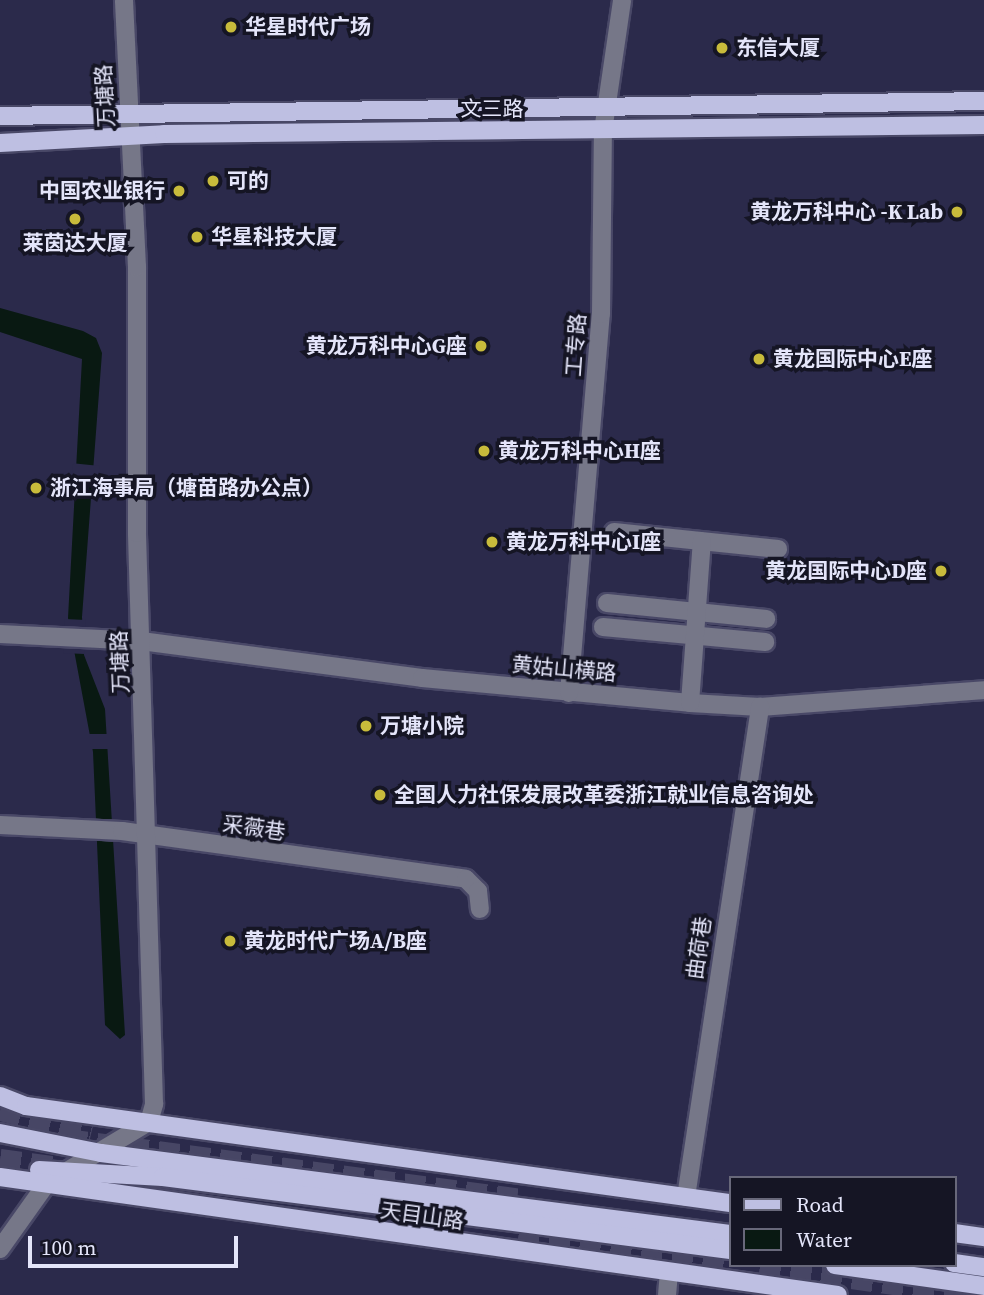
<!DOCTYPE html>
<html>
<head>
<meta charset="utf-8">
<style>
	body { margin:0 }
	#map { position:relative; width:984px; height:1295px; overflow:hidden; background:#2b2a4b; font-family:"Source Serif 4","Noto Sans SC",serif }
	div>[style] { position:absolute }
	.water>* { inset:0; background:#091912 }
	.pier>* { inset:0; background:#2b2a4b; transform-origin:0 0 }
	.highway-tunnel>* { height:21px; margin-top:-10.5px; transform-origin:0; background:repeating-linear-gradient(90deg,#474665 0 21px,transparent 0 31px) }
	.roads { filter:drop-shadow(2px 0 #494867) drop-shadow(-2px 0 #494867) drop-shadow(0 2px #494867) drop-shadow(0 -2px #494867) }
	.minor>* { height:18px; margin:-9px; padding:0 9px; transform-origin:9px; border-radius:9px; background:#767788 }
	.major>* { height:18px; margin:-9px; padding:0 9px; transform-origin:9px; border-radius:9px; background:#bebfe2 }
	.dots>* { width:19px; height:19px; translate:-50% -50%; box-sizing:border-box; border:4px solid #151524; border-radius:50% }
	span { translate:-50% -50%; white-space:nowrap; text-align:center; line-height:1.15; -webkit-text-stroke:7px #151524; paint-order:stroke }
	.poi-label { font-size:21px; color:#e4e5fa; font-weight:700 }
	.left { translate:0 -50%; text-align:left }
	.right { translate:-100% -50%; text-align:right }
	.street-label { font-size:21px; color:#e4e5fa }
	.legend { position:absolute; left:729px; top:1176px; width:228px; height:91px; box-sizing:border-box; background:#151524; border:2px solid #68687a; margin:0; padding:9px 12px; list-style:none; font-size:21px; color:#e4e5fa }
	.legend li { display:flex; align-items:center; gap:14px; height:35px }
	.legend b { width:35px; border:2px solid #68687a }
	.scale { position:absolute; left:28px; top:1236px; width:210px; height:32px; box-sizing:border-box; border:4px solid #e4e5fa; border-top:0; padding-left:9px; font-size:21px; line-height:24px; white-space:nowrap; color:#e4e5fa; -webkit-text-stroke:5px #151524; paint-order:stroke }
</style>
</head>
<body>
<div id="map">
	<div class="water">
		<i style="clip-path:polygon(0 308px,83px 331px,96px 338px,102px 353px,82px 617px,84px 655px,105px 709px,125px 1035px,120px 1039px,105px 1025px,93px 752px,68px 618px,82px 359px,0 332px)"></i>
	</div>
	<div class="pier">
		<i style="left:100px;top:466px;width:19px;height:27px;rotate:96deg"></i>
		<i style="left:65px;top:619px;width:21px;height:34px;rotate:3deg"></i>
		<i style="left:86px;top:734px;width:24px;height:15px"></i>
	</div>
	<div class="highway-tunnel">
		<i style="left:0;top:1110px;width:94px;rotate:13.6deg"></i>
		<i style="left:66px;top:1139px;width:455px;rotate:7.5deg"></i>
		<i style="left:0;top:1159px;width:61px;rotate:7.6deg"></i>
		<i style="left:519px;top:1231px;width:213px;rotate:8.1deg"></i>
		<i style="left:760px;top:1265px;width:214px;rotate:8.1deg"></i>
	</div>
	<div class="roads">
		<div class="minor">
			<i style="left:614px;top:532px;width:165px;rotate:5.9deg"></i>
			<i style="left:607px;top:603px;width:160px;rotate:5.7deg"></i>
			<i style="left:603px;top:627px;width:163px;rotate:5.3deg"></i>
			<i style="left:0;top:634px;width:141px;rotate:2.8deg"></i>
			<i style="left:141px;top:641px;width:283px;rotate:7.5deg"></i>
			<i style="left:422px;top:678px;width:269px;rotate:5.3deg"></i>
			<i style="left:690px;top:703px;width:70px;rotate:3.3deg"></i>
			<i style="left:760px;top:707px;width:225px;rotate:-4.3deg"></i>
			<i style="left:569px;top:693px;width:380px;rotate:-85.2deg"></i>
			<i style="left:601px;top:314px;width:183px;rotate:-89.4deg"></i>
			<i style="left:603px;top:131px;width:132px;rotate:-81.7deg"></i>
			<i style="left:690px;top:703px;width:162px;rotate:-85.8deg"></i>
			<i style="left:0;top:825px;width:122px;rotate:2.8deg"></i>
			<i style="left:122px;top:831px;width:347px;rotate:7.9deg"></i>
			<i style="left:466px;top:879px;width:17px;rotate:45deg"></i>
			<i style="left:478px;top:891px;width:18px;rotate:84deg"></i>
			<i style="left:686px;top:1197px;width:496px;rotate:-81.4deg"></i>
			<i style="left:0;top:1249px;width:81px;rotate:-54.5deg"></i>
			<i style="left:47px;top:1183px;width:119px;rotate:-30.9deg"></i>
			<i style="left:149px;top:1122px;width:19px;rotate:-74deg"></i>
			<i style="left:154px;top:1104px;width:571px;rotate:-91.71deg"></i>
			<i style="left:137px;top:533px;width:266px;rotate:-90deg"></i>
			<i style="left:137px;top:267px;width:267px;rotate:-92.8deg"></i>
			<i style="left:667px;top:1295px;width:21px;rotate:-85deg"></i>
		</div>
		<div class="major">
			<i style="left:0;top:116px;width:984px;rotate:-0.87deg"></i>
			<i style="left:0;top:143px;width:164px;rotate:-3.1deg"></i>
			<i style="left:164px;top:134px;width:820px;rotate:-0.63deg"></i>
			<i style="left:0;top:1096px;width:28px;rotate:21deg"></i>
			<i style="left:26px;top:1106px;width:711px;rotate:7.85deg"></i>
			<i style="left:0;top:1133px;width:103px;rotate:11.2deg"></i>
			<i style="left:101px;top:1153px;width:634px;rotate:7.34deg"></i>
			<i style="left:39px;top:1170px;width:124px;rotate:3.2deg"></i>
			<i style="left:163px;top:1177px;width:572px;rotate:7.34deg"></i>
			<i style="left:0;top:1177px;width:846px;rotate:8.02deg"></i>
			<i style="left:954px;top:1233px;width:30px;rotate:8deg"></i>
			<i style="left:954px;top:1263px;width:30px;rotate:8deg"></i>
			<i style="left:835px;top:1265px;width:150px;rotate:8deg"></i>
		</div>
	</div>
	<div class="dots">
		<i style="left:231px;top:27px;background:#c8bb3b"></i>
		<i style="left:722px;top:48px;background:#c8bb3b"></i>
		<i style="left:213px;top:181px;background:#c8bb3b"></i>
		<i style="left:179px;top:191px;background:#c8bb3b"></i>
		<i style="left:957px;top:212px;background:#c8bb3b"></i>
		<i style="left:75px;top:219px;background:#c8bb3b"></i>
		<i style="left:197px;top:237px;background:#c8bb3b"></i>
		<i style="left:481px;top:346px;background:#c8bb3b"></i>
		<i style="left:759px;top:359px;background:#c8bb3b"></i>
		<i style="left:484px;top:451px;background:#c8bb3b"></i>
		<i style="left:36px;top:488px;background:#c8bb3b"></i>
		<i style="left:492px;top:542px;background:#c8bb3b"></i>
		<i style="left:941px;top:571px;background:#c8bb3b"></i>
		<i style="left:366px;top:726px;background:#c8bb3b"></i>
		<i style="left:380px;top:795px;background:#c8bb3b"></i>
		<i style="left:230px;top:941px;background:#c8bb3b"></i>
	</div>
	<div class="poi-label">
		<span class="left" style="left:245px;top:27px">华星时代广场</span>
		<span class="left" style="left:736px;top:48px">东信大厦</span>
		<span class="left" style="left:227px;top:181px">可的</span>
		<span class="right" style="left:165px;top:191px">中国农业银行</span>
		<span class="right" style="left:943px;top:212px">黄龙万科中心 -K Lab</span>
		<span class="left" style="left:211px;top:237px">华星科技大厦</span>
		<span style="left:75px;top:243px">莱茵达大厦</span>
		<span class="right" style="left:467px;top:346px">黄龙万科中心G座</span>
		<span class="left" style="left:773px;top:359px">黄龙国际中心E座</span>
		<span class="left" style="left:498px;top:451px">黄龙万科中心H座</span>
		<span class="left" style="left:50px;top:488px">浙江海事局（塘苗路办公点）</span>
		<span class="left" style="left:506px;top:542px">黄龙万科中心I座</span>
		<span class="right" style="left:927px;top:571px">黄龙国际中心D座</span>
		<span class="left" style="left:380px;top:726px">万塘小院</span>
		<span class="left" style="left:394px;top:795px">全国人力社保发展改革委浙江就业信息咨询处</span>
		<span class="left" style="left:244px;top:941px">黄龙时代广场A/B座</span>
	</div>
	<div class="street-label">
		<span style="left:105px;top:96px;rotate:-93deg">万塘路</span>
		<span style="left:492px;top:109px">文三路</span>
		<span style="left:576px;top:345px;rotate:-86deg">工专路</span>
		<span style="left:120px;top:662px;rotate:-92deg">万塘路</span>
		<span style="left:564px;top:669px;rotate:5deg">黄姑山横路</span>
		<span style="left:254px;top:828px;rotate:8deg">采薇巷</span>
		<span style="left:699px;top:948px;rotate:-82deg">曲荷巷</span>
		<span style="left:422px;top:1216px;rotate:8deg">天目山路</span>
	</div>
	<ul class="legend">
	<li><b style="height:9px;background:#bebfe2"></b>Road</li>
	<li><b style="height:19px;background:#091912"></b>Water</li>
	</ul>
	<div class="scale">100 m</div>
</div>
</body>
</html>
